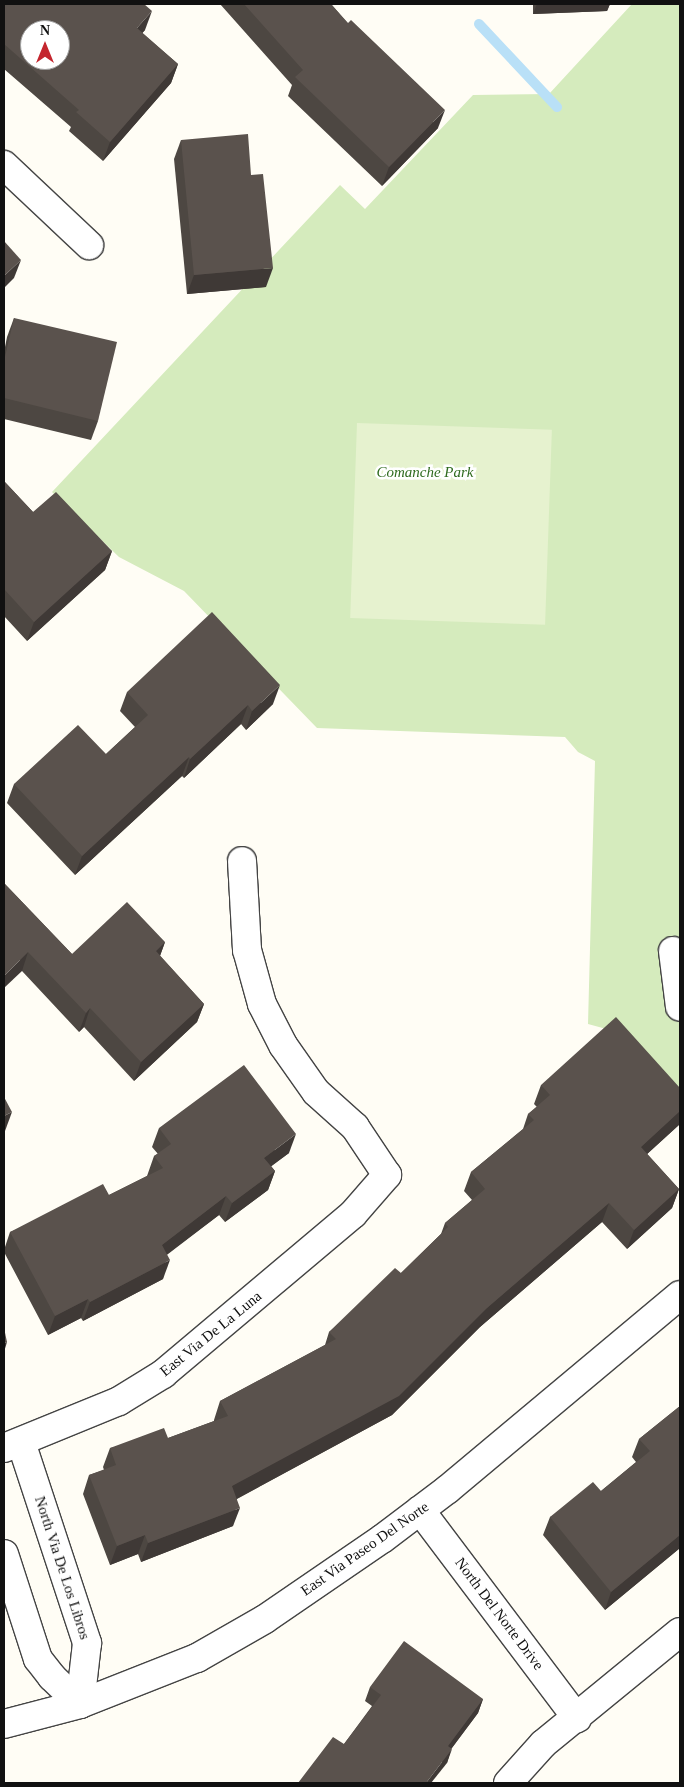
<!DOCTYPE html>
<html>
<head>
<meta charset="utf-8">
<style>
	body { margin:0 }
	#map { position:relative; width:684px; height:1787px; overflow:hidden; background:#fffdf5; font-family:"Times New Roman",serif }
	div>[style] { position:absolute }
	.green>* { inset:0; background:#d5ebbd }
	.pitch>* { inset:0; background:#e6f2cf; transform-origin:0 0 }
	.stream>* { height:10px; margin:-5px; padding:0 5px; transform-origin:5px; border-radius:5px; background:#b9e0f7 }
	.roads { filter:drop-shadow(1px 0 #444) drop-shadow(-1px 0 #444) drop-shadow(0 1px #444) drop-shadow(0 -1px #444) }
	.minor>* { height:28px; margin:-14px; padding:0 14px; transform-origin:14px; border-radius:14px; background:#fff }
	.wall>* { inset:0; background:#4d4742 }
	.shaded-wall>* { inset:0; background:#3f3936 }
	.building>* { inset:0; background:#5a524d }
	span { translate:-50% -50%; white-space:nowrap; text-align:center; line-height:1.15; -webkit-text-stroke:5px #fff; paint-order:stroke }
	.park-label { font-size:15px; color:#2f6b1f; font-style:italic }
	.street-label { font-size:15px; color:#111 }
	.frame { position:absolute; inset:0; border:5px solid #111; pointer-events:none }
	.north { position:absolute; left:20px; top:20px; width:50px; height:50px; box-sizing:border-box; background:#fff; border:1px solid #a0a0a0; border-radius:50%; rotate:0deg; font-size:14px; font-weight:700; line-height:20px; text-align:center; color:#111 }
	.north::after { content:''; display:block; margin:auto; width:18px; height:22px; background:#c4262e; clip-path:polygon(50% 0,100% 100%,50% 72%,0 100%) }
</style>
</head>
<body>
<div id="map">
	<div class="green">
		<i style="clip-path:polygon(632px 4px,680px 4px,680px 1097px,621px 1033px,588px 1024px,595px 761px,578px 752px,565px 737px,317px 728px,184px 591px,119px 557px,52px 492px,340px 185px,365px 209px,473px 95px,549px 94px)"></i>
	</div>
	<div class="pitch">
		<i style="left:357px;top:423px;width:195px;height:195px;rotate:2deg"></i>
	</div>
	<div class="stream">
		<i style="left:479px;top:24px;width:114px;rotate:46.8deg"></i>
	</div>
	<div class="roads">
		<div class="minor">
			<i style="left:4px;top:165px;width:117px;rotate:43.3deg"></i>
			<i style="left:673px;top:951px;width:56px;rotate:82.9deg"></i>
			<i style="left:21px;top:1442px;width:212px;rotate:71.8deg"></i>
			<i style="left:87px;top:1643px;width:61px;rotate:96.5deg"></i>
			<i style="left:4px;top:1448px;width:124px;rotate:-22.2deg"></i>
			<i style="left:119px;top:1401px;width:52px;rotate:-31.5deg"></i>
			<i style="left:163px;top:1374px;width:248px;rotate:-40.1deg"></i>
			<i style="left:353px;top:1214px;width:52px;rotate:-48.9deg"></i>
			<i style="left:387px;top:1175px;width:58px;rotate:-123.7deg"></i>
			<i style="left:355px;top:1127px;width:52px;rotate:-138.1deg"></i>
			<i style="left:316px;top:1092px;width:57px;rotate:-125.1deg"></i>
			<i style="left:283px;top:1045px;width:46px;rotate:-117.1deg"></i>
			<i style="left:262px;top:1004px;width:56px;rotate:-105.5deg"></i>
			<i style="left:247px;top:950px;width:89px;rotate:-93.2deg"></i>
			<i style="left:420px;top:1510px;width:261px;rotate:53deg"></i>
			<i style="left:4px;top:1554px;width:110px;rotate:72.1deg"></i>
			<i style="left:38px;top:1659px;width:23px;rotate:52deg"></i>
			<i style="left:52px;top:1677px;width:39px;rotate:44deg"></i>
			<i style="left:4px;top:1724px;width:79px;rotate:-14.7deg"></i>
			<i style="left:80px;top:1704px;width:126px;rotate:-21.5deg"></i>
			<i style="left:197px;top:1658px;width:78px;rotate:-29.8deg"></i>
			<i style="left:265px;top:1619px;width:142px;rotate:-34.4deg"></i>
			<i style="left:382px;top:1539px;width:83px;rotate:-37.1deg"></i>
			<i style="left:448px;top:1489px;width:302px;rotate:-39.9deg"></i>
			<i style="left:508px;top:1783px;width:52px;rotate:-48.1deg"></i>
			<i style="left:543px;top:1744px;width:177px;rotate:-39.3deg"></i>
		</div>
	</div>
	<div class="wall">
		<i style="clip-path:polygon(4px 4px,145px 30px,142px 33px,178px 64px,171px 83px,103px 161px,69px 131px,71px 127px,4px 69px)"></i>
		<i style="clip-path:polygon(220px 4px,331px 4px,438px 128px,382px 186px,288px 96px,292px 85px)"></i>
		<i style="clip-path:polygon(533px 4px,610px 4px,607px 11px,533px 14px)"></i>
		<i style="clip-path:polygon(181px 140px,251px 175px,266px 287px,187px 294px,174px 159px)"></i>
		<i style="clip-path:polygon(14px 318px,98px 421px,91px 440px,4px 419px,4px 352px,7px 337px)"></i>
		<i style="clip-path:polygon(4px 481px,33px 512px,112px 551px,105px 570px,27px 641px,4px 616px)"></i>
		<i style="clip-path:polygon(127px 692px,273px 704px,246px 730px,241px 724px,184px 778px,182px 776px,75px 875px,7px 803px,14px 784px,106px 754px,135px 727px,120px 711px)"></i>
		<i style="clip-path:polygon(4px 883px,72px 954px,165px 942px,160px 956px,204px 1004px,197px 1022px,134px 1081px,84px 1027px,79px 1032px,22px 971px)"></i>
		<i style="clip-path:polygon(541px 1085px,680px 1088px,680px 1124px,647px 1154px,679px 1189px,672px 1208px,627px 1249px,602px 1222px,480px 1327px,392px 1415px,237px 1499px,233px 1526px,141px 1562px,138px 1554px,110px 1565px,83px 1494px,89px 1475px,104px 1470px,103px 1467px,110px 1448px,168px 1438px,214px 1421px,214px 1420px,220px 1401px,325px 1345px,329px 1332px,401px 1273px,441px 1234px,445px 1223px,472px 1200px,464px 1191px,471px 1172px,523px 1129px,528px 1114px,537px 1107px,534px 1104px)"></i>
		<i style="clip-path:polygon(159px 1128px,289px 1153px,271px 1166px,275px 1171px,268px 1190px,225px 1222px,219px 1215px,167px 1254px,163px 1279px,83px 1321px,81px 1318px,48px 1335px,4px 1252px,4px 1250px,10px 1232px,109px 1195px,147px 1176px,154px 1156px,158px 1154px,152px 1147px)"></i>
		<i style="clip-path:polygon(680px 1406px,680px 1548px,605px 1610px,543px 1535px,550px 1517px,601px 1491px,636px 1462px,632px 1457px,639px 1439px)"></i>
		<i style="clip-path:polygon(370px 1687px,483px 1699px,478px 1713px,451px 1749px,447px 1763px,344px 1744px,372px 1706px,365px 1701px)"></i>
	</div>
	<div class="shaded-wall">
		<i style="clip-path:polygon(537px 4px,610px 4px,607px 11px,533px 14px)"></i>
		<i style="clip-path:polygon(152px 11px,145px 30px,130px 47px,137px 28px)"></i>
		<i style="clip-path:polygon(178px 64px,171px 83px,103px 161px,110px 142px)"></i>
		<i style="clip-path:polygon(445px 110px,438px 128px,382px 186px,389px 167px)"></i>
		<i style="clip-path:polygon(21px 260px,14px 278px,4px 288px,4px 276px)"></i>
		<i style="clip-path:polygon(273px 268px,266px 287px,187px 294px,194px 275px)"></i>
		<i style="clip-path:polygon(112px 551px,105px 570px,27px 641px,34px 622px)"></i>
		<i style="clip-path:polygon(280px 685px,273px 704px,246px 730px,252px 711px)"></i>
		<i style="clip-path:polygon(248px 705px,241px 724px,184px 778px,190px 759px)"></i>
		<i style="clip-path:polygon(189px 757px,182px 776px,75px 875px,82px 856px)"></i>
		<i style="clip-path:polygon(165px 942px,158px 961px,156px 951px)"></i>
		<i style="clip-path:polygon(28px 952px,22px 971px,4px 988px,4px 976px)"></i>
		<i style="clip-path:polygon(204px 1004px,197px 1022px,134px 1081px,141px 1062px)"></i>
		<i style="clip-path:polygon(90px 1008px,84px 1027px,79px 1032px,86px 1013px)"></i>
		<i style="clip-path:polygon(680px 1111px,680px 1124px,634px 1166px,641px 1147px)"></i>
		<i style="clip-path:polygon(12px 1112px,5px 1131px,4px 1131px,4px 1116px)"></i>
		<i style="clip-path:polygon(296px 1134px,289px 1153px,257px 1177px,264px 1158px)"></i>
		<i style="clip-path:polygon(275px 1171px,268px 1190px,225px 1222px,232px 1203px)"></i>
		<i style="clip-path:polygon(679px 1189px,672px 1208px,627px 1249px,634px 1230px)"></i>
		<i style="clip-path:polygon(226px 1196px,219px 1215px,155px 1264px,162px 1245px)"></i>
		<i style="clip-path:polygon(609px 1203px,602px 1222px,480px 1327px,392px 1415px,225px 1505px,232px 1486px,487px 1308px)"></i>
		<i style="clip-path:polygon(170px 1260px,163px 1279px,83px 1321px,90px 1302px)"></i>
		<i style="clip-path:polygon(88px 1299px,81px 1318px,48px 1335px,55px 1316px)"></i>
		<i style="clip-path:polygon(7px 1342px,4px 1352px,4px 1343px)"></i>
		<i style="clip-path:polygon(240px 1508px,233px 1526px,141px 1562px,148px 1543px)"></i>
		<i style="clip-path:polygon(145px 1535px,138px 1554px,110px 1565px,117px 1546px)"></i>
		<i style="clip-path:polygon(680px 1535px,680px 1548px,605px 1610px,611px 1592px)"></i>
		<i style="clip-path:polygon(483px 1699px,478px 1713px,443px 1760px,448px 1746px)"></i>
		<i style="clip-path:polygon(452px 1749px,447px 1763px,431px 1783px,426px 1783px)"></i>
	</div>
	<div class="building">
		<i style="clip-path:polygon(evenodd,4px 4px,144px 4px,152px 11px,137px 28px,178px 64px,110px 142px,76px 112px,79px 110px,4px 44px,4px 4px,30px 30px,60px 30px,60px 60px,30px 60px,30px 30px)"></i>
		<i style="clip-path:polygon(244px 4px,331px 4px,348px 23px,351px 20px,445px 110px,389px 167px,295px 77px,303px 70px)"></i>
		<i style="clip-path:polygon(248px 134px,251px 175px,263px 174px,273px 268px,194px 275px,181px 140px)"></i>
		<i style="clip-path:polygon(4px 241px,21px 260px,4px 276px)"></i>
		<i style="clip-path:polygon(14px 318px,117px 342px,98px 421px,4px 398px,4px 361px)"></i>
		<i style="clip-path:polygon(4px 481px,33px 512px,56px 492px,112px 551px,34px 622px,4px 589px)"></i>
		<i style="clip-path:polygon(212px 612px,280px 685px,252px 711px,248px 705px,190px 759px,189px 757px,82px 856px,14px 784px,78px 725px,106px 754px,148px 715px,127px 692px)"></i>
		<i style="clip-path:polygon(4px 883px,72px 954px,127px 902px,165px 942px,156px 951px,204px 1004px,141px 1062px,90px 1008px,86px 1013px,28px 952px,4px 976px)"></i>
		<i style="clip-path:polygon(616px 1017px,680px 1088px,680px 1111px,641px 1147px,679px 1189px,634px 1230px,609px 1203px,487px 1308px,399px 1396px,232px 1486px,240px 1508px,148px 1543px,145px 1535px,117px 1546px,89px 1475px,116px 1465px,110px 1448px,164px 1428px,168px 1438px,228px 1416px,220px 1401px,336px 1339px,329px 1332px,395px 1268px,401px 1273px,448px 1227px,445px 1223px,485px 1189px,471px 1172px,534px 1120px,528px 1114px,550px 1095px,541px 1085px)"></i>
		<i style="clip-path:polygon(244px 1065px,296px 1134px,264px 1158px,275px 1171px,232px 1203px,226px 1196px,162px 1245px,170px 1260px,90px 1302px,88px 1299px,55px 1316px,10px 1232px,103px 1184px,109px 1195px,163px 1168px,154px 1156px,171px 1144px,159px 1128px)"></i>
		<i style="clip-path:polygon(4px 1097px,12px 1112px,4px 1116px)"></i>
		<i style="clip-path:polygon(4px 1328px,7px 1342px,4px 1343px)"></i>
		<i style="clip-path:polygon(680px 1406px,680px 1535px,611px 1592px,550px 1517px,593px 1482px,601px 1491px,650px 1451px,639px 1439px)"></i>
		<i style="clip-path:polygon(404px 1641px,483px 1699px,448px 1746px,452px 1749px,426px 1783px,298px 1783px,333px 1737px,344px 1744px,363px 1719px,381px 1695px,370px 1687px)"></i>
	</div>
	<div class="park-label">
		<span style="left:425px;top:473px">Comanche Park</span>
	</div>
	<div class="street-label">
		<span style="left:211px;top:1334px;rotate:-39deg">East Via De La Luna</span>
		<span style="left:365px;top:1549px;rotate:-35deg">East Via Paseo Del Norte</span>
		<span style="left:62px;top:1568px;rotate:72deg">North Via De Los Libros</span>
		<span style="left:499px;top:1614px;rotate:53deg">North Del Norte Drive</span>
	</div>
	<div class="frame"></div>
	<div class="north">N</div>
</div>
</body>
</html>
